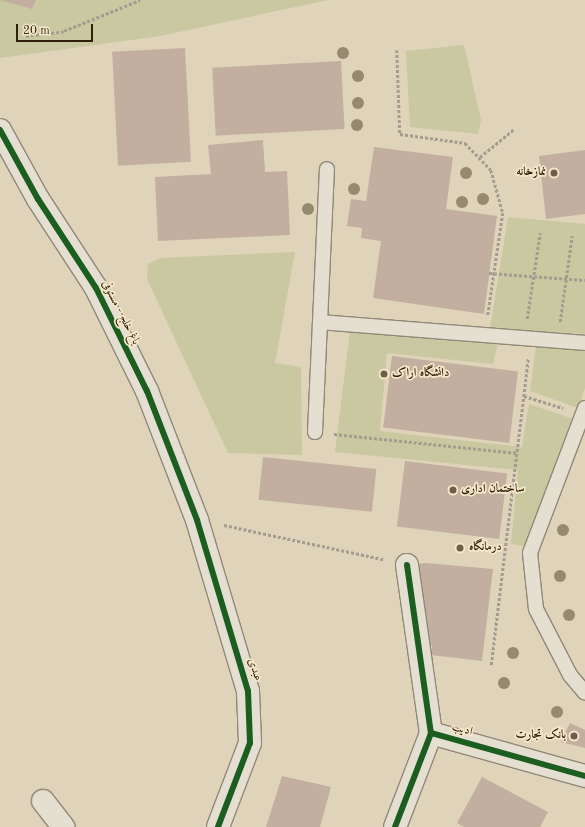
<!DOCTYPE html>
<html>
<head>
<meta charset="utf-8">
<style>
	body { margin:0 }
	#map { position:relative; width:585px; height:827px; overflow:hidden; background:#dfd3ba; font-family:"Old Standard TT",Amiri,serif }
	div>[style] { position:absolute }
	.green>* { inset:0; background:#c9c8a0 }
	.building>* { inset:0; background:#c2afa0; transform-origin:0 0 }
	.path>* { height:2.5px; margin-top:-1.25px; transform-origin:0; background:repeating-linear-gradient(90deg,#a39c90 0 3px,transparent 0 5px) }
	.roads { filter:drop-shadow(1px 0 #918877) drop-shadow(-1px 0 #918877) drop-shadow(0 1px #918877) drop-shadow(0 -1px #918877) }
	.lane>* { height:14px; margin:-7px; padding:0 7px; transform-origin:7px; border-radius:7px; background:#e5dfd2 }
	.street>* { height:22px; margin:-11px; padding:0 11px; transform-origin:11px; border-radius:11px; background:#e5dfd2 }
	.secondary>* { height:22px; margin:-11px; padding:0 11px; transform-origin:11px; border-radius:11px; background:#e5dfd2 }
	.cycleway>* { height:6px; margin:-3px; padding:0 3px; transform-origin:3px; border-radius:3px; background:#1b5e20 }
	.trees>* { width:12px; height:12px; margin:-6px; border-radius:50%; background:#958a6f }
	.dots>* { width:11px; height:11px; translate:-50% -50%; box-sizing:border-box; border:2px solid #f4e6c8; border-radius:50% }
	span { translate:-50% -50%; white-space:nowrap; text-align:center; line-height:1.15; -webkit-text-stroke:3.5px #f4e6c8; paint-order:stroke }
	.poi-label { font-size:12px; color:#2f1f0b; font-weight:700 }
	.right { translate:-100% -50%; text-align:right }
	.left { translate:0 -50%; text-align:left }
	.street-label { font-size:12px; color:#2f1f0b }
	.scale { position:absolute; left:16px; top:24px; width:77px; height:18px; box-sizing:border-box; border:2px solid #2f1f0b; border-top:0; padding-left:5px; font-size:12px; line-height:14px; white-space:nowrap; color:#2f1f0b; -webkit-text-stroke:3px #f4e6c8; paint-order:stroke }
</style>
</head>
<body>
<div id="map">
	<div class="green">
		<i style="clip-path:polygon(0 0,328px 0,160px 36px,0 58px)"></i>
		<i style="clip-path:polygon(464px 45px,481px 120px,478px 134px,410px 127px,406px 51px)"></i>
		<i style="clip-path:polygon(508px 217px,585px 224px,585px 334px,490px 329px)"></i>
		<i style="clip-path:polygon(295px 252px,275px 363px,301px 367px,302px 455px,228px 453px,147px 279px,148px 264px,161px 258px)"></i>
		<i style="clip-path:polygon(350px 331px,498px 342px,493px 364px,387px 353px,380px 431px,522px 447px,529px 404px,573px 419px,525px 546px,511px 544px,518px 470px,335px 452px)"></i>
		<i style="clip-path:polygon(536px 346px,585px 351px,585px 388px,578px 408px,530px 391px)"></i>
	</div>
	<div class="building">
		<i style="clip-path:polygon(0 0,36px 0,32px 9px)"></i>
		<i style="left:185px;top:48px;width:114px;height:73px;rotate:87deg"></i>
		<i style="left:341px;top:61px;width:68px;height:129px;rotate:87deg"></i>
		<i style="clip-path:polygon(263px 140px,265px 172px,287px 171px,290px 235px,158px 241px,155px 177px,211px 174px,208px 145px)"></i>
		<i style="clip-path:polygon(374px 147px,453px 157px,446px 209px,497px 216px,484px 314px,373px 298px,381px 241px,361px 238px,362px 228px,347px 226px,351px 199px,366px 201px)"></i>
		<i style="clip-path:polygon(585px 150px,585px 214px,546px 219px,539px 156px)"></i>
		<i style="left:392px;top:356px;width:127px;height:72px;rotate:7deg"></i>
		<i style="left:263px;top:457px;width:114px;height:43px;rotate:6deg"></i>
		<i style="left:405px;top:461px;width:103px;height:66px;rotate:7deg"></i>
		<i style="clip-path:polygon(426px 563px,493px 569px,482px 661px,431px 655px,432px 645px,426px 643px,416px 564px)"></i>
		<i style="clip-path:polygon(570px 723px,585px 730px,585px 748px,561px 742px)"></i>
		<i style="clip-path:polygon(282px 776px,331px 787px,320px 827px,266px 827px)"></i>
		<i style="clip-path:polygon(482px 777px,548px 812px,540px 827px,464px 827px,457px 823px)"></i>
	</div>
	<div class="path">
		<i style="left:26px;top:36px;width:38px;rotate:-7deg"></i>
		<i style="left:64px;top:31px;width:82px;rotate:-22.2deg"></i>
		<i style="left:397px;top:50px;width:84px;rotate:88deg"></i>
		<i style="left:400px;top:134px;width:66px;rotate:7.9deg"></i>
		<i style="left:465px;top:143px;width:37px;rotate:46deg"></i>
		<i style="left:491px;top:170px;width:45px;rotate:74.4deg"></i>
		<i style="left:503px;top:213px;width:103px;rotate:98.4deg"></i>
		<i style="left:480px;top:157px;width:43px;rotate:-39.3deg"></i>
		<i style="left:489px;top:273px;width:96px;rotate:4.2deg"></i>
		<i style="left:527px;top:319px;width:87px;rotate:-81.4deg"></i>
		<i style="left:560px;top:322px;width:87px;rotate:-82.1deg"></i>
		<i style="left:524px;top:396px;width:41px;rotate:17.1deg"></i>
		<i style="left:334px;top:434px;width:184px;rotate:5.9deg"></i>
		<i style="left:224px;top:525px;width:163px;rotate:12.1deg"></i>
		<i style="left:491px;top:665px;width:309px;rotate:-83.1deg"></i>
	</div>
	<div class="roads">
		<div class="lane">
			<i style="left:320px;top:322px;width:153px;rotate:-87.4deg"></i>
			<i style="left:585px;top:408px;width:155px;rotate:110.8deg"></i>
			<i style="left:530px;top:553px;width:56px;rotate:83.9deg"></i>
			<i style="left:536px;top:609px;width:74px;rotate:62.7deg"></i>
			<i style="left:570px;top:675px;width:23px;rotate:50deg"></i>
			<i style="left:315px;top:432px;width:110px;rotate:-87.4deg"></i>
			<i style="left:320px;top:322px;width:266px;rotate:4.5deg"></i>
		</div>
		<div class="street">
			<i style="left:407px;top:565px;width:170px;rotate:81.9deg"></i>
			<i style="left:43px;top:801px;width:33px;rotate:52deg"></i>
			<i style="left:395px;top:827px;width:101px;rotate:-69deg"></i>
			<i style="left:431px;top:733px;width:160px;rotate:15.6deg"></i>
		</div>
		<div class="secondary">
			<i style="left:0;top:130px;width:79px;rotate:61.2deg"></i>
			<i style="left:38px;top:199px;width:106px;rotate:56.9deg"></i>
			<i style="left:96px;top:288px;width:115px;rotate:63.7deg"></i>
			<i style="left:147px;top:391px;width:138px;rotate:68.8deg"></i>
			<i style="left:197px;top:520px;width:178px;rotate:73.4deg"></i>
			<i style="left:248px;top:691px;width:52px;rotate:87.8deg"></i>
			<i style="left:250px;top:743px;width:90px;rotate:110.9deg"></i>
		</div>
	</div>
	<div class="cycleway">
		<i style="left:0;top:130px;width:79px;rotate:61.2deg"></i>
		<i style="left:38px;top:199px;width:106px;rotate:56.9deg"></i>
		<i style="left:96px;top:288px;width:115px;rotate:63.7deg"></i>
		<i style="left:147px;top:391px;width:138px;rotate:68.8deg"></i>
		<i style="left:197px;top:520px;width:178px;rotate:73.4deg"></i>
		<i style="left:248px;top:691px;width:52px;rotate:87.8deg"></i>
		<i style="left:250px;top:743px;width:90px;rotate:110.9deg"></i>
		<i style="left:407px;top:565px;width:170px;rotate:81.9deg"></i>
		<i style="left:395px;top:827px;width:101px;rotate:-69deg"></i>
		<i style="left:431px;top:733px;width:160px;rotate:15.6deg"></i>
	</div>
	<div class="trees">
		<i style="left:343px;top:53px"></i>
		<i style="left:358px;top:76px"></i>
		<i style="left:358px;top:103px"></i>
		<i style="left:357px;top:125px"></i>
		<i style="left:466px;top:173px"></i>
		<i style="left:354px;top:189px"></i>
		<i style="left:483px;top:199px"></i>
		<i style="left:462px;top:202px"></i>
		<i style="left:308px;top:209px"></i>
		<i style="left:563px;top:530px"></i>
		<i style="left:560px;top:576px"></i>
		<i style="left:569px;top:615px"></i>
		<i style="left:513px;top:653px"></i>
		<i style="left:504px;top:683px"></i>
		<i style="left:557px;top:712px"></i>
	</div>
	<div class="dots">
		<i style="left:554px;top:173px;background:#6d5e48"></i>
		<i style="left:384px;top:374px;background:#6d5e48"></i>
		<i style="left:453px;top:490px;background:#6d5e48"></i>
		<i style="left:460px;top:548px;background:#6d5e48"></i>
		<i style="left:574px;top:736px;background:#6d5e48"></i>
	</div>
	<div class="poi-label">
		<span class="right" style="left:546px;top:173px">نمازخانه</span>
		<span class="left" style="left:392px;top:374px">دانشگاه اراک</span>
		<span class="left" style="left:461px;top:490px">ساختمان اداری</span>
		<span class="left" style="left:469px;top:548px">درمانگاه</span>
		<span class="right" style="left:566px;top:736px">بانک تجارت</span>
	</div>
	<div class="street-label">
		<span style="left:120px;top:313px;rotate:63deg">باغ خلج - مستوفی</span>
		<span style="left:254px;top:670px;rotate:73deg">عبدی</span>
		<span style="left:462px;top:730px;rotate:16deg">ادیب</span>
	</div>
	<div class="scale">20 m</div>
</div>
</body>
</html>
